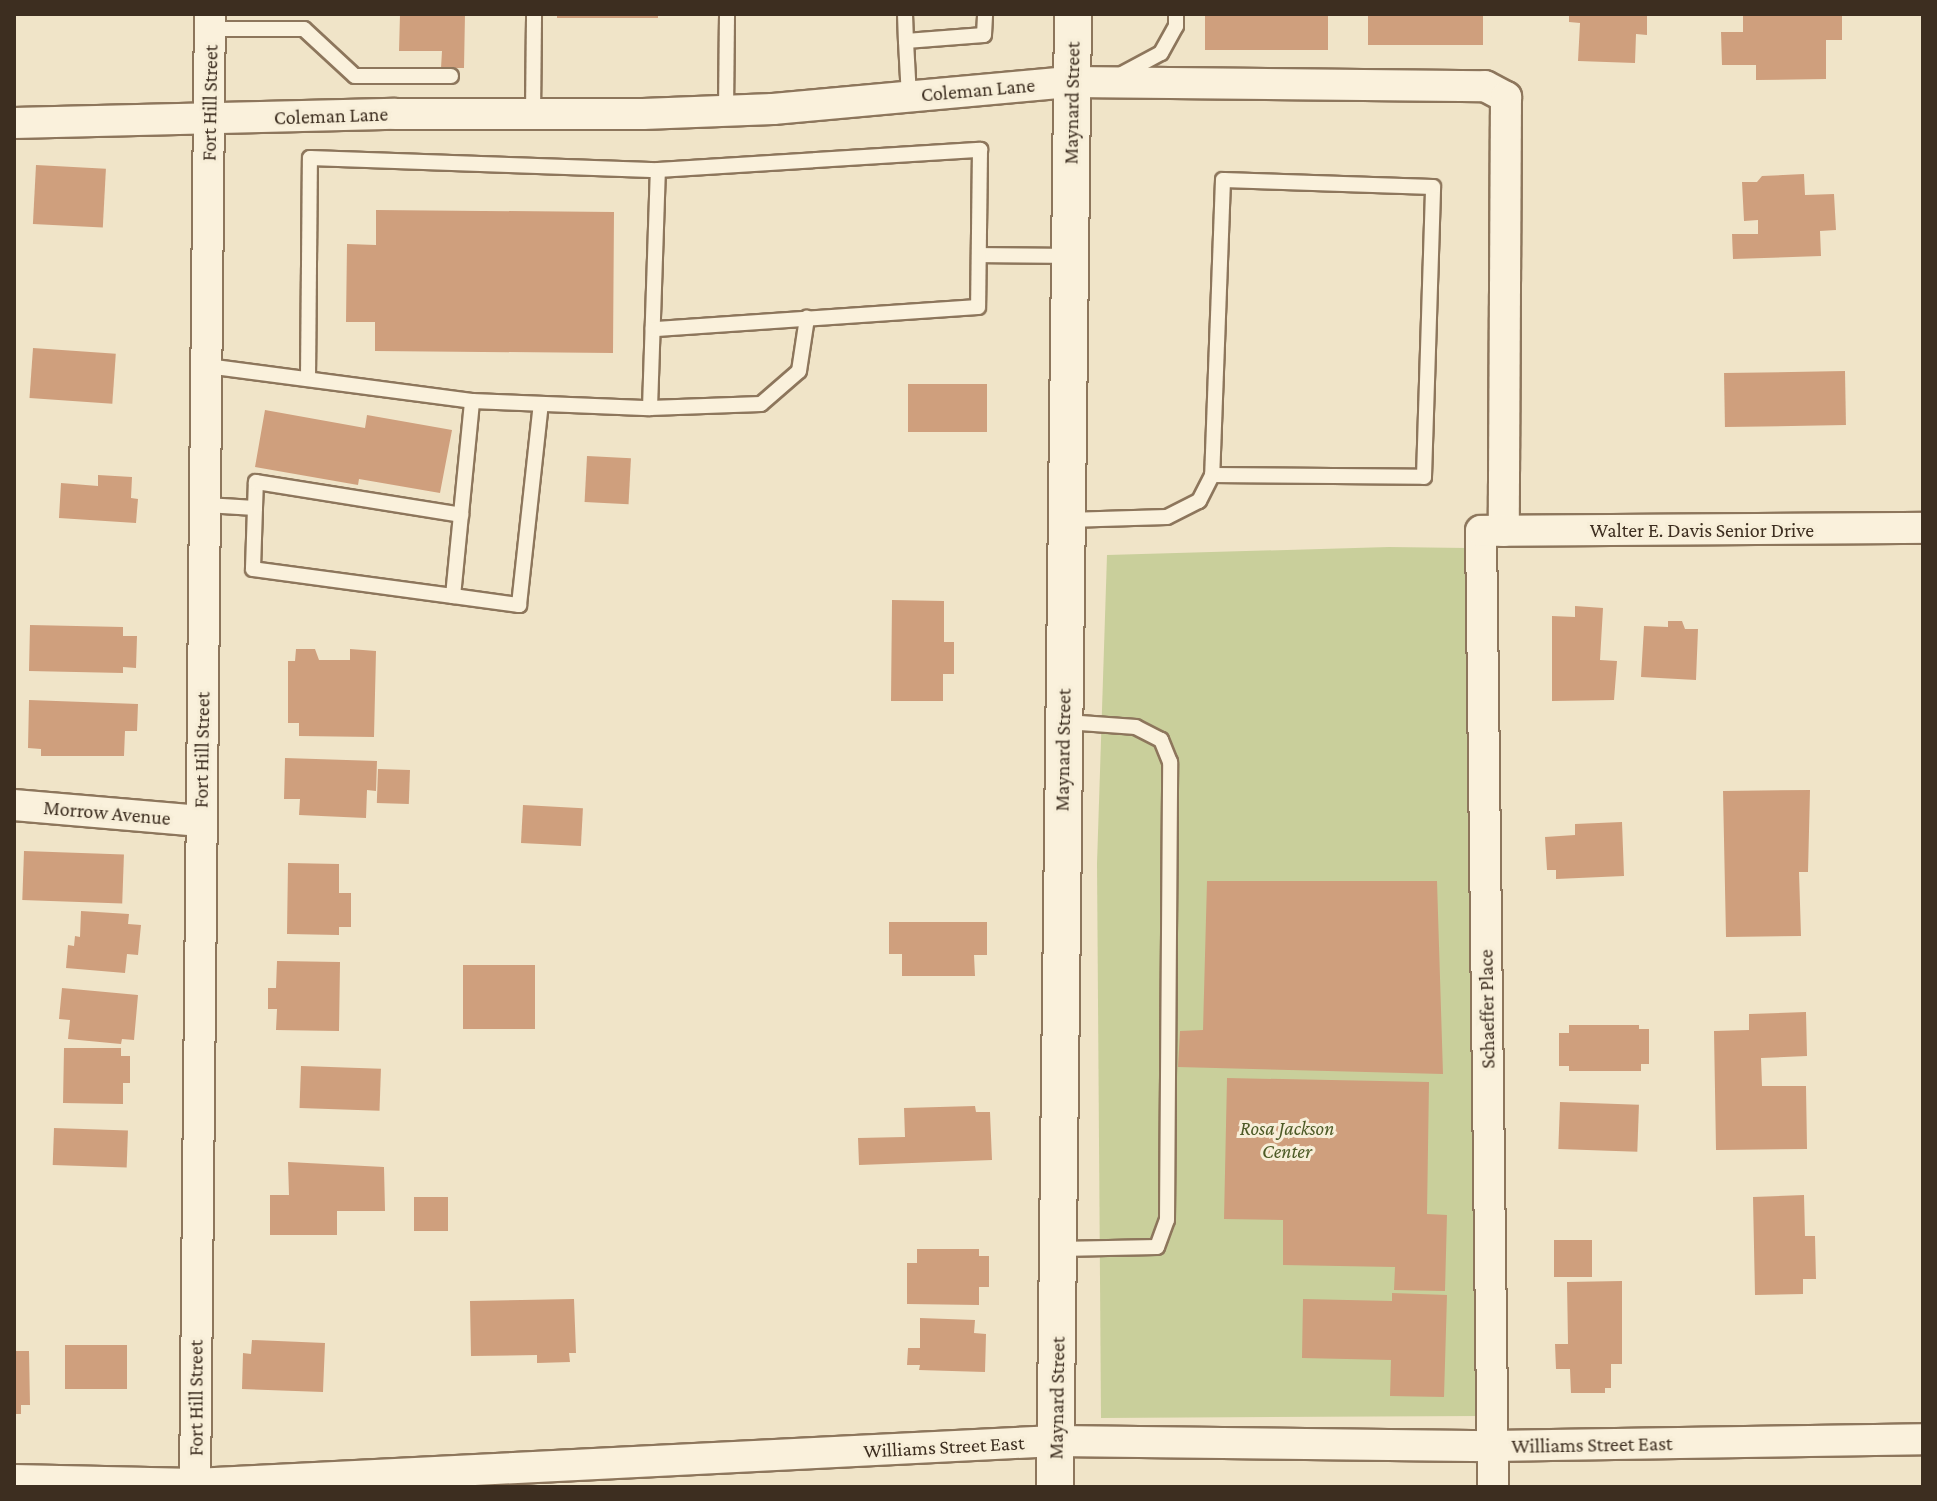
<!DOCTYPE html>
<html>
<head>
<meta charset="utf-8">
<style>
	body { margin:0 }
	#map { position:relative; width:1937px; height:1501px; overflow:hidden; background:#f0e4c8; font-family:"Crimson Pro",serif }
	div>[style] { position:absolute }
	.green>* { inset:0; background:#c9cf9b }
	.building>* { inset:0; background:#cf9f7d; transform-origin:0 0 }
	.roads { filter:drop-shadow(2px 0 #8d765c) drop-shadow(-2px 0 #8d765c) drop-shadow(0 2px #8d765c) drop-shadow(0 -2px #8d765c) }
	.service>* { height:14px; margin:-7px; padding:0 7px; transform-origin:7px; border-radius:7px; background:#faf1dc }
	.minor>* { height:30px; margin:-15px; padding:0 15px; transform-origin:15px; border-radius:15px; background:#faf1dc }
	.tertiary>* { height:36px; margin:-18px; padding:0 18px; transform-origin:18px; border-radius:18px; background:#faf1dc }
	span { translate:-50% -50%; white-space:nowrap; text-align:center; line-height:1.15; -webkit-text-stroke:6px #f7eed8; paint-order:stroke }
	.street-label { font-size:20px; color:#3d2e20 }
	.park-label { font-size:20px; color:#4d5a26; font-style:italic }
	.frame { position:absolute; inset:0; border:16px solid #3d2e20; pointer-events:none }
</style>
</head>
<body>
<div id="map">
	<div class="green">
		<i style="clip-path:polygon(1389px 547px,1467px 548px,1479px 1416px,1101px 1418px,1097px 864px,1107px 555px)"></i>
	</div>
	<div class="building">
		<i style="clip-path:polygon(400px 14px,465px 14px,464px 68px,441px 68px,442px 51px,399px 51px)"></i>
		<i style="left:557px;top:14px;width:101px;height:4px"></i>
		<i style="left:1205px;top:14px;width:123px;height:36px"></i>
		<i style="left:1368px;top:14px;width:115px;height:31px"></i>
		<i style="clip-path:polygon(1569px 14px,1647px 14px,1647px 35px,1636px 34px,1635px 63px,1578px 61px,1580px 23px,1569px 22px)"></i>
		<i style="clip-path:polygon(1743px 14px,1842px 14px,1842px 40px,1826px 40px,1826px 79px,1756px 80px,1756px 65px,1722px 65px,1721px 32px,1743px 32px)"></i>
		<i style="left:36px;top:165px;width:70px;height:59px;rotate:3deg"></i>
		<i style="clip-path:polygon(1804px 174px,1805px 195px,1834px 194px,1836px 230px,1820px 231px,1821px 256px,1733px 259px,1732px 234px,1758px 234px,1758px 220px,1744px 221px,1742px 182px,1757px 182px,1762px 176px)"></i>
		<i style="clip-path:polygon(376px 210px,614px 212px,613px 353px,375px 351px,375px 322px,346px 322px,347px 244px,376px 245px)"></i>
		<i style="left:33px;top:348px;width:83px;height:50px;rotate:4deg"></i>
		<i style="left:1845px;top:371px;width:54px;height:121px;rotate:89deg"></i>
		<i style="left:987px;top:384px;width:48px;height:79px;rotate:90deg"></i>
		<i style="clip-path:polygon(265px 410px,365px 428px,367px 415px,452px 430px,440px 493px,359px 479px,358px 485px,255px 467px)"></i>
		<i style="left:587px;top:456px;width:44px;height:46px;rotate:3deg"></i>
		<i style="clip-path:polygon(98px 475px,132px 477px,131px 498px,138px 499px,136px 523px,59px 518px,61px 483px,98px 486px)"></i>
		<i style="clip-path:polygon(892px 600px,944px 601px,944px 642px,954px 642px,954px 674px,943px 674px,943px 701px,891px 701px)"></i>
		<i style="clip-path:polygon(1575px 606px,1603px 608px,1600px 660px,1617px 661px,1614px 700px,1552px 701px,1552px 616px,1575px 617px)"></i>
		<i style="clip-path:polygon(1668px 621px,1682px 621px,1685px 629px,1698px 629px,1696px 680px,1641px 677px,1644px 626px,1668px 627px)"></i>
		<i style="clip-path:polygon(30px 625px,123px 627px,123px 636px,137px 636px,136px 668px,123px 667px,123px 673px,29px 671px)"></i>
		<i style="clip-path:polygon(296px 649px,315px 649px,319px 660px,350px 660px,350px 649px,376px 651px,374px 737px,299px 736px,299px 723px,288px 723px,288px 661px,295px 661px)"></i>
		<i style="clip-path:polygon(29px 700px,138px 704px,137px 731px,125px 731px,124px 756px,41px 756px,41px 749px,28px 748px)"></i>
		<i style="clip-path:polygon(285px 758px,377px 761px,376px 791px,367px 790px,366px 818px,299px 815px,300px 799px,284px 799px)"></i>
		<i style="left:378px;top:769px;width:32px;height:34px;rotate:2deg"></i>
		<i style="clip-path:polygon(1810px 790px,1808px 872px,1799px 872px,1801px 936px,1726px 937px,1723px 791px)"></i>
		<i style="left:523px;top:805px;width:60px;height:38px;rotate:3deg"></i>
		<i style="clip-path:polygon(1622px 822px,1624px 876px,1556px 879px,1556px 870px,1547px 870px,1545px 837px,1575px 835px,1575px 824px)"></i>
		<i style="left:24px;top:851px;width:100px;height:49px;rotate:2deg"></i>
		<i style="clip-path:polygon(288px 863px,339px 864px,339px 893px,351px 893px,351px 927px,339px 927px,339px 935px,287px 934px)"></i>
		<i style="clip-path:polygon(1207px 881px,1437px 881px,1443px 1074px,1178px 1067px,1180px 1031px,1203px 1030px)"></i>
		<i style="clip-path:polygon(81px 911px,129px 914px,128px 924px,141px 925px,138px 955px,127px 954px,125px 973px,66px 968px,68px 945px,74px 946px,75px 936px,80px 937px)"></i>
		<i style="clip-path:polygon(889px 922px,987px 922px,987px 955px,974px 955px,975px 976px,902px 976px,902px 954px,889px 954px)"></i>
		<i style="clip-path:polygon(277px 961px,340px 962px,339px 1031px,276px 1030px,277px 1009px,268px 1009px,268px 988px,276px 988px)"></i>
		<i style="left:463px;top:965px;width:72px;height:64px"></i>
		<i style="clip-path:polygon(62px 988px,138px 995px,134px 1040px,122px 1039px,121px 1044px,68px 1039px,70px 1020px,59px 1019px)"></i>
		<i style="clip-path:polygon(1806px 1012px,1807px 1056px,1761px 1058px,1762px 1086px,1806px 1086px,1807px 1149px,1716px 1150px,1714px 1031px,1749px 1030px,1749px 1014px)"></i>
		<i style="clip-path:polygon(1569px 1025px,1639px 1025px,1639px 1029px,1649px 1029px,1649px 1064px,1641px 1064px,1641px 1071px,1569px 1071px,1569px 1066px,1559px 1066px,1559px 1033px,1569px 1033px)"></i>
		<i style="clip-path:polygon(64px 1048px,121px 1048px,121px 1056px,130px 1056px,130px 1083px,123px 1083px,123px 1104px,63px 1103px)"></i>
		<i style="left:301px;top:1066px;width:80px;height:42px;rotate:2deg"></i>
		<i style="clip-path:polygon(1227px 1078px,1429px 1082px,1427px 1214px,1447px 1215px,1445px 1291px,1394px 1290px,1395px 1267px,1283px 1265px,1283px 1220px,1224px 1219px)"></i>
		<i style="left:1560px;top:1102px;width:79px;height:47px;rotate:2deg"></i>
		<i style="clip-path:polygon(975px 1106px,976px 1112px,990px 1112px,992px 1160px,859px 1165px,858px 1138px,905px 1137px,904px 1108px)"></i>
		<i style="left:54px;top:1128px;width:74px;height:37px;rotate:2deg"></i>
		<i style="clip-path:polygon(288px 1162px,384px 1167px,385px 1211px,337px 1211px,337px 1235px,270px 1235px,270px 1195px,289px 1195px)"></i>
		<i style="clip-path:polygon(1804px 1195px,1805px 1236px,1815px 1236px,1816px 1279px,1803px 1279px,1803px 1294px,1755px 1295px,1753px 1197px)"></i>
		<i style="left:414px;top:1197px;width:34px;height:34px"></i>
		<i style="left:1554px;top:1240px;width:38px;height:37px"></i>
		<i style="clip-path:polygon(917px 1249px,979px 1249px,979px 1256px,989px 1256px,989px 1287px,979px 1287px,979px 1305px,907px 1304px,907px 1263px,917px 1263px)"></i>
		<i style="clip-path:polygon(1622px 1281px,1622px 1364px,1611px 1364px,1611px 1388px,1605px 1388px,1605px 1393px,1571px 1393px,1570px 1369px,1556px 1369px,1555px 1344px,1568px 1344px,1567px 1282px)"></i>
		<i style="clip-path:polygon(1392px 1293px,1447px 1295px,1444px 1397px,1390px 1396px,1391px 1360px,1302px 1358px,1303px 1299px,1392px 1301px)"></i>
		<i style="clip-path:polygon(574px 1299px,576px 1353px,569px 1353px,570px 1362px,537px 1363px,537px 1355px,471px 1356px,470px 1301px)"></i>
		<i style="clip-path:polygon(920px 1318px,975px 1320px,974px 1333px,986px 1334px,985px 1372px,919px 1370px,920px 1365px,907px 1365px,908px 1348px,920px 1348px)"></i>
		<i style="clip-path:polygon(252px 1340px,325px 1343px,323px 1392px,242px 1389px,243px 1353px,251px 1354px)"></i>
		<i style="left:65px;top:1345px;width:62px;height:44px"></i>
		<i style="clip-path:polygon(14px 1351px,29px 1351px,30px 1405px,21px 1405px,21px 1414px,14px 1414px)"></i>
	</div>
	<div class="roads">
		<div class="service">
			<i style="left:905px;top:14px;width:27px;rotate:88deg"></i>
			<i style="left:210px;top:29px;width:94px"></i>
			<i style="left:304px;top:29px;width:69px;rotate:42.7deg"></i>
			<i style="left:355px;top:76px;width:96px"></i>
			<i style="left:1122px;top:74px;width:44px;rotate:-28.3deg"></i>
			<i style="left:1161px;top:53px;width:31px;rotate:-61deg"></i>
			<i style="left:1176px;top:26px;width:12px;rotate:-90deg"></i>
			<i style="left:909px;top:97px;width:56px;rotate:-93.1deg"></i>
			<i style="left:906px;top:41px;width:78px;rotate:-4.4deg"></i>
			<i style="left:984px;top:35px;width:21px;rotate:-87deg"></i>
			<i style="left:726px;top:111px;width:97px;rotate:-89.4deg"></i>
			<i style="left:533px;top:114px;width:100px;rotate:-89.4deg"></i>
			<i style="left:979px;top:255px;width:90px;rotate:0.6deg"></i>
			<i style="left:207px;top:366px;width:267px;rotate:7.5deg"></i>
			<i style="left:472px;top:401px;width:178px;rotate:2.3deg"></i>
			<i style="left:650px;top:408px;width:238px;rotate:-88.1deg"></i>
			<i style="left:308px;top:379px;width:221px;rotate:-89.5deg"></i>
			<i style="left:310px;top:158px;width:348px;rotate:2deg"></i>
			<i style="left:658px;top:170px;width:323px;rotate:-3.6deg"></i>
			<i style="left:980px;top:150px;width:157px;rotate:90.7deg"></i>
			<i style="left:978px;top:307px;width:326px;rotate:176.1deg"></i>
			<i style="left:650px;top:408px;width:111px;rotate:-2.1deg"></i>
			<i style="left:761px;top:404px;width:50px;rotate:-41deg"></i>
			<i style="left:799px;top:371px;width:54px;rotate:-81.4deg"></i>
			<i style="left:206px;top:505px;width:49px;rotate:3.5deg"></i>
			<i style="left:255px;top:508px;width:61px;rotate:91.9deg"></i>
			<i style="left:253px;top:569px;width:202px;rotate:7.7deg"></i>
			<i style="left:453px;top:596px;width:196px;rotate:-84.4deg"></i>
			<i style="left:255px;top:508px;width:26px;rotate:-88deg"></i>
			<i style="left:256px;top:482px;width:208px;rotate:9.1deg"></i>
			<i style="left:1067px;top:520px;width:100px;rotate:-1.7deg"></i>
			<i style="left:1167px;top:517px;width:36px;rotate:-27deg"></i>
			<i style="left:1199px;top:501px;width:29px;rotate:-63deg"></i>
			<i style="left:1212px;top:475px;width:212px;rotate:0.5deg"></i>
			<i style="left:1424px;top:477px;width:290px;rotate:-88.2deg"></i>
			<i style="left:1433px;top:187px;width:210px;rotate:-178.1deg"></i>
			<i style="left:1223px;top:180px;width:295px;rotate:92.1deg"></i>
			<i style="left:453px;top:596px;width:67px;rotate:7.8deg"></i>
			<i style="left:519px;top:605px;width:202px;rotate:-83.8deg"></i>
			<i style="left:1059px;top:1249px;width:98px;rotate:-1.2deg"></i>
			<i style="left:1157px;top:1247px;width:29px;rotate:-70deg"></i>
			<i style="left:1167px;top:1220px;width:458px;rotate:-89.6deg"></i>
			<i style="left:1170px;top:762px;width:24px;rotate:-112deg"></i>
			<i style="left:1161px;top:740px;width:28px;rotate:-153deg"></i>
			<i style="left:1136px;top:727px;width:70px;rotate:-175.9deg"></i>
		</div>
		<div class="minor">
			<i style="left:14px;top:123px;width:381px;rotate:-1.4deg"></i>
			<i style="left:395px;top:114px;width:248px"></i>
			<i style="left:643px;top:114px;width:130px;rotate:-2.2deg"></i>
			<i style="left:773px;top:109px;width:300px;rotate:-5.2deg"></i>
			<i style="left:1072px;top:82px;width:413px;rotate:0.6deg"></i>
			<i style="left:1485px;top:86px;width:24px;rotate:28deg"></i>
			<i style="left:1506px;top:97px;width:434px;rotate:90.3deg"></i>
			<i style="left:14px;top:805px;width:187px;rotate:4.9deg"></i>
			<i style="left:14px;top:1480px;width:181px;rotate:1.3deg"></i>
			<i style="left:195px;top:1484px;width:862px;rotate:-2.86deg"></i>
			<i style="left:1056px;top:1441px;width:437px;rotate:0.7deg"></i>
			<i style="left:1493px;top:1446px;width:430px;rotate:-0.9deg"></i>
			<i style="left:195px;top:1487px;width:1473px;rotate:-89.42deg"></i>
			<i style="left:1493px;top:1487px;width:956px;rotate:-90.72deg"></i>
			<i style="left:1481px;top:531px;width:442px;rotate:-0.4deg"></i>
		</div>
		<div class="tertiary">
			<i style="left:1055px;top:1487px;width:1473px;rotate:-89.3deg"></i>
		</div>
	</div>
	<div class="street-label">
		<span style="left:978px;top:90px;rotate:-5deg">Coleman Lane</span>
		<span style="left:210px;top:103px;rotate:-89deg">Fort Hill Street</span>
		<span style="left:1072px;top:103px;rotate:-89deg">Maynard Street</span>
		<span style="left:331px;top:116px;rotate:-2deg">Coleman Lane</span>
		<span style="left:1702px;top:530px">Walter E. Davis Senior Drive</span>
		<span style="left:202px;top:750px;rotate:-89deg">Fort Hill Street</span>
		<span style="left:1063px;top:750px;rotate:-89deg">Maynard Street</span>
		<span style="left:107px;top:813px;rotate:5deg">Morrow Avenue</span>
		<span style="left:1487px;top:1009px;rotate:-91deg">Schaeffer Place</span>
		<span style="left:196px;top:1398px;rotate:-90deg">Fort Hill Street</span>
		<span style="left:1057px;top:1398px;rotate:-89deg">Maynard Street</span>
		<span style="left:1592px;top:1445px;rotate:-1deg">Williams Street East</span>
		<span style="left:944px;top:1447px;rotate:-3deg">Williams Street East</span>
	</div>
	<div class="park-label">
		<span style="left:1287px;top:1140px">Rosa Jackson<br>Center</span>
	</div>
	<div class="frame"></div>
</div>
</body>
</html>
